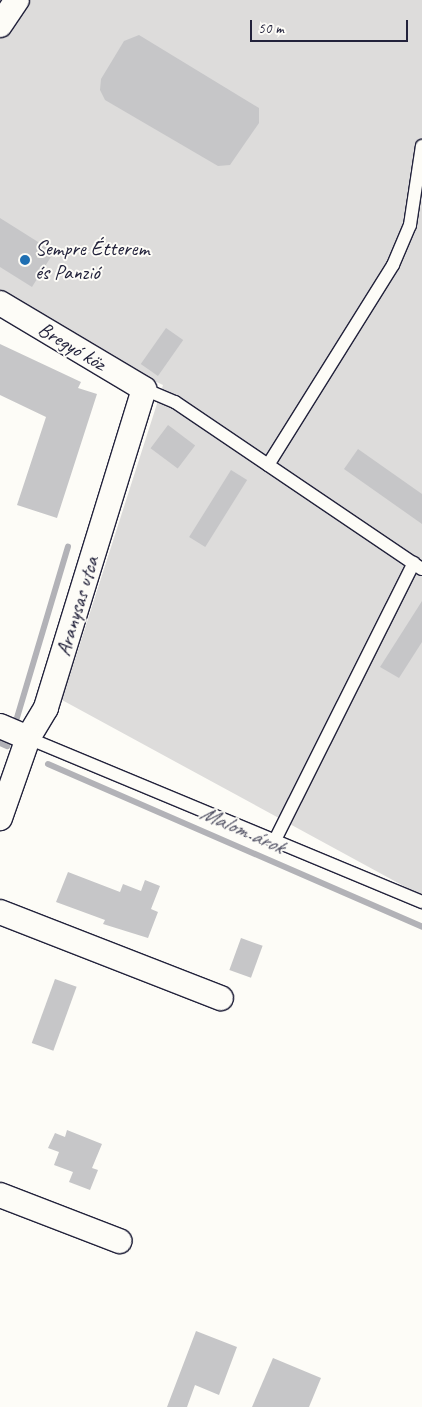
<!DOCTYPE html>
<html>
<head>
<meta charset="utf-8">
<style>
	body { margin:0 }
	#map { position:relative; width:422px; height:1407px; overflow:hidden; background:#fdfcf7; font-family:Caveat,sans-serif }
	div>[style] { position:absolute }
	.green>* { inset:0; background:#dddcdb }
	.stream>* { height:6px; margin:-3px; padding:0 3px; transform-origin:3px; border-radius:3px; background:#b2b2b7 }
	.building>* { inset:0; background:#c6c6c8; transform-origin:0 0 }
	.roads { filter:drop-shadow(1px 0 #22223b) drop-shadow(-1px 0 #22223b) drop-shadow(0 1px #22223b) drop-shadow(0 -1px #22223b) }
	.service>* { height:12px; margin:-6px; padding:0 6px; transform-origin:6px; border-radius:6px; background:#fdfcf7 }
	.minor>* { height:24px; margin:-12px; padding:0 12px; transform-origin:12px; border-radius:12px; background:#fdfcf7 }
	.dots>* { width:14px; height:14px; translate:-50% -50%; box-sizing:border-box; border:2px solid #fdfcf7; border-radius:50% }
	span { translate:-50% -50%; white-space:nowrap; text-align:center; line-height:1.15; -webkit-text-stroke:4px #fdfcf7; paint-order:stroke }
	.poi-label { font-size:21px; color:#22223b }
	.left { translate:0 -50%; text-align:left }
	.street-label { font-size:21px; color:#22223b }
	.water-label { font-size:22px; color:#545466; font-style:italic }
	.scale { position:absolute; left:250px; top:20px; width:158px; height:22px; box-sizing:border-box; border:2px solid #22223b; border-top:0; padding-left:6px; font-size:15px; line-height:18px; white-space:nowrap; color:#22223b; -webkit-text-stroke:4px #fdfcf7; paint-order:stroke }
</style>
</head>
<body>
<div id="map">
	<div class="green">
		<i style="clip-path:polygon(0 0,422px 0,422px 896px,62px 700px,163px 385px,0 309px)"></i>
	</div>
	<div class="stream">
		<i style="left:16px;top:721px;width:182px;rotate:-73.4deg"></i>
		<i style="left:0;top:743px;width:8px;rotate:23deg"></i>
		<i style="left:48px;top:764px;width:408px;rotate:23.5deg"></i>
	</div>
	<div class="building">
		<i style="clip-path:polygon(139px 35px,259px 108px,259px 123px,230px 165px,218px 166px,105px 100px,100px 90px,101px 79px,124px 41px)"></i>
		<i style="clip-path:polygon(0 218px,54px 252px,32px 287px,0 267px)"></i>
		<i style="left:166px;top:328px;width:21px;height:44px;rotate:35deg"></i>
		<i style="clip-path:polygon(0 344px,81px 382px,78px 388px,97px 394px,57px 518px,17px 505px,46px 417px,0 395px)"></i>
		<i style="left:168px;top:425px;width:34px;height:29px;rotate:37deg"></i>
		<i style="clip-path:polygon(358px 449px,422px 494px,422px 524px,344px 469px)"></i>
		<i style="left:231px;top:470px;width:19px;height:79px;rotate:32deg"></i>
		<i style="clip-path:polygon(422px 601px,422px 642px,399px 678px,380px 667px)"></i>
		<i style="clip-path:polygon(68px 872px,120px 892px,123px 884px,141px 891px,145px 880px,160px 886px,151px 909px,158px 912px,148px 938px,103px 924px,105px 920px,56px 902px)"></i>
		<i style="left:241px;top:938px;width:23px;height:34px;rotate:20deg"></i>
		<i style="left:55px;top:979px;width:23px;height:68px;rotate:20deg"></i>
		<i style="clip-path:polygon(67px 1130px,102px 1144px,92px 1168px,98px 1170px,90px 1190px,69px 1182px,73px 1172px,54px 1165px,59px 1152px,48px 1148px,55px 1133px,65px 1137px)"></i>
		<i style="clip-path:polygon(196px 1331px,237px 1347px,219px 1395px,195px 1385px,187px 1407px,167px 1407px)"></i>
		<i style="clip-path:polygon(273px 1358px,321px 1378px,309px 1407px,252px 1407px)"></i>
	</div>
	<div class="roads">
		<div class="service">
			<i style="left:144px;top:389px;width:34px;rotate:23deg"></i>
			<i style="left:175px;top:402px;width:298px;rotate:34.1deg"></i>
			<i style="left:268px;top:465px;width:236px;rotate:-58deg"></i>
			<i style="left:393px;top:265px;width:43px;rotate:-67deg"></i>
			<i style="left:410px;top:225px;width:80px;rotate:-81.4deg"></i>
			<i style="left:28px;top:738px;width:427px;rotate:22.6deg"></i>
			<i style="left:275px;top:840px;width:310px;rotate:-63.4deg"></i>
		</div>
		<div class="minor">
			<i style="left:0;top:25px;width:30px;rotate:-56deg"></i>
			<i style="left:0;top:303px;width:168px;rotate:30.8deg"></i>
			<i style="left:144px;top:389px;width:334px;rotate:107.1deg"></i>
			<i style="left:46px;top:708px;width:35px;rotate:121deg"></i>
			<i style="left:28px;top:738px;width:85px;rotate:109.3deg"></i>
			<i style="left:0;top:726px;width:30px;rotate:23deg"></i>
			<i style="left:0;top:912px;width:237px;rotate:21.3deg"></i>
			<i style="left:0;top:1195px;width:128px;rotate:21.1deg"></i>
		</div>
	</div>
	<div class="dots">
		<i style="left:25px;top:260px;background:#1f6fb2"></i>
	</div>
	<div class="poi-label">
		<span class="left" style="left:35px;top:260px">Sempre Étterem<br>és Panzió</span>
	</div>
	<div class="street-label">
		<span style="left:72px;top:346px;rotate:31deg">Bregyó köz</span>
		<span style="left:77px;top:606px;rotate:-73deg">Aranysas utca</span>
	</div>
	<div class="water-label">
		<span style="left:242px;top:830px;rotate:24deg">Malom árok</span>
	</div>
	<div class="scale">50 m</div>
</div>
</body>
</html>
